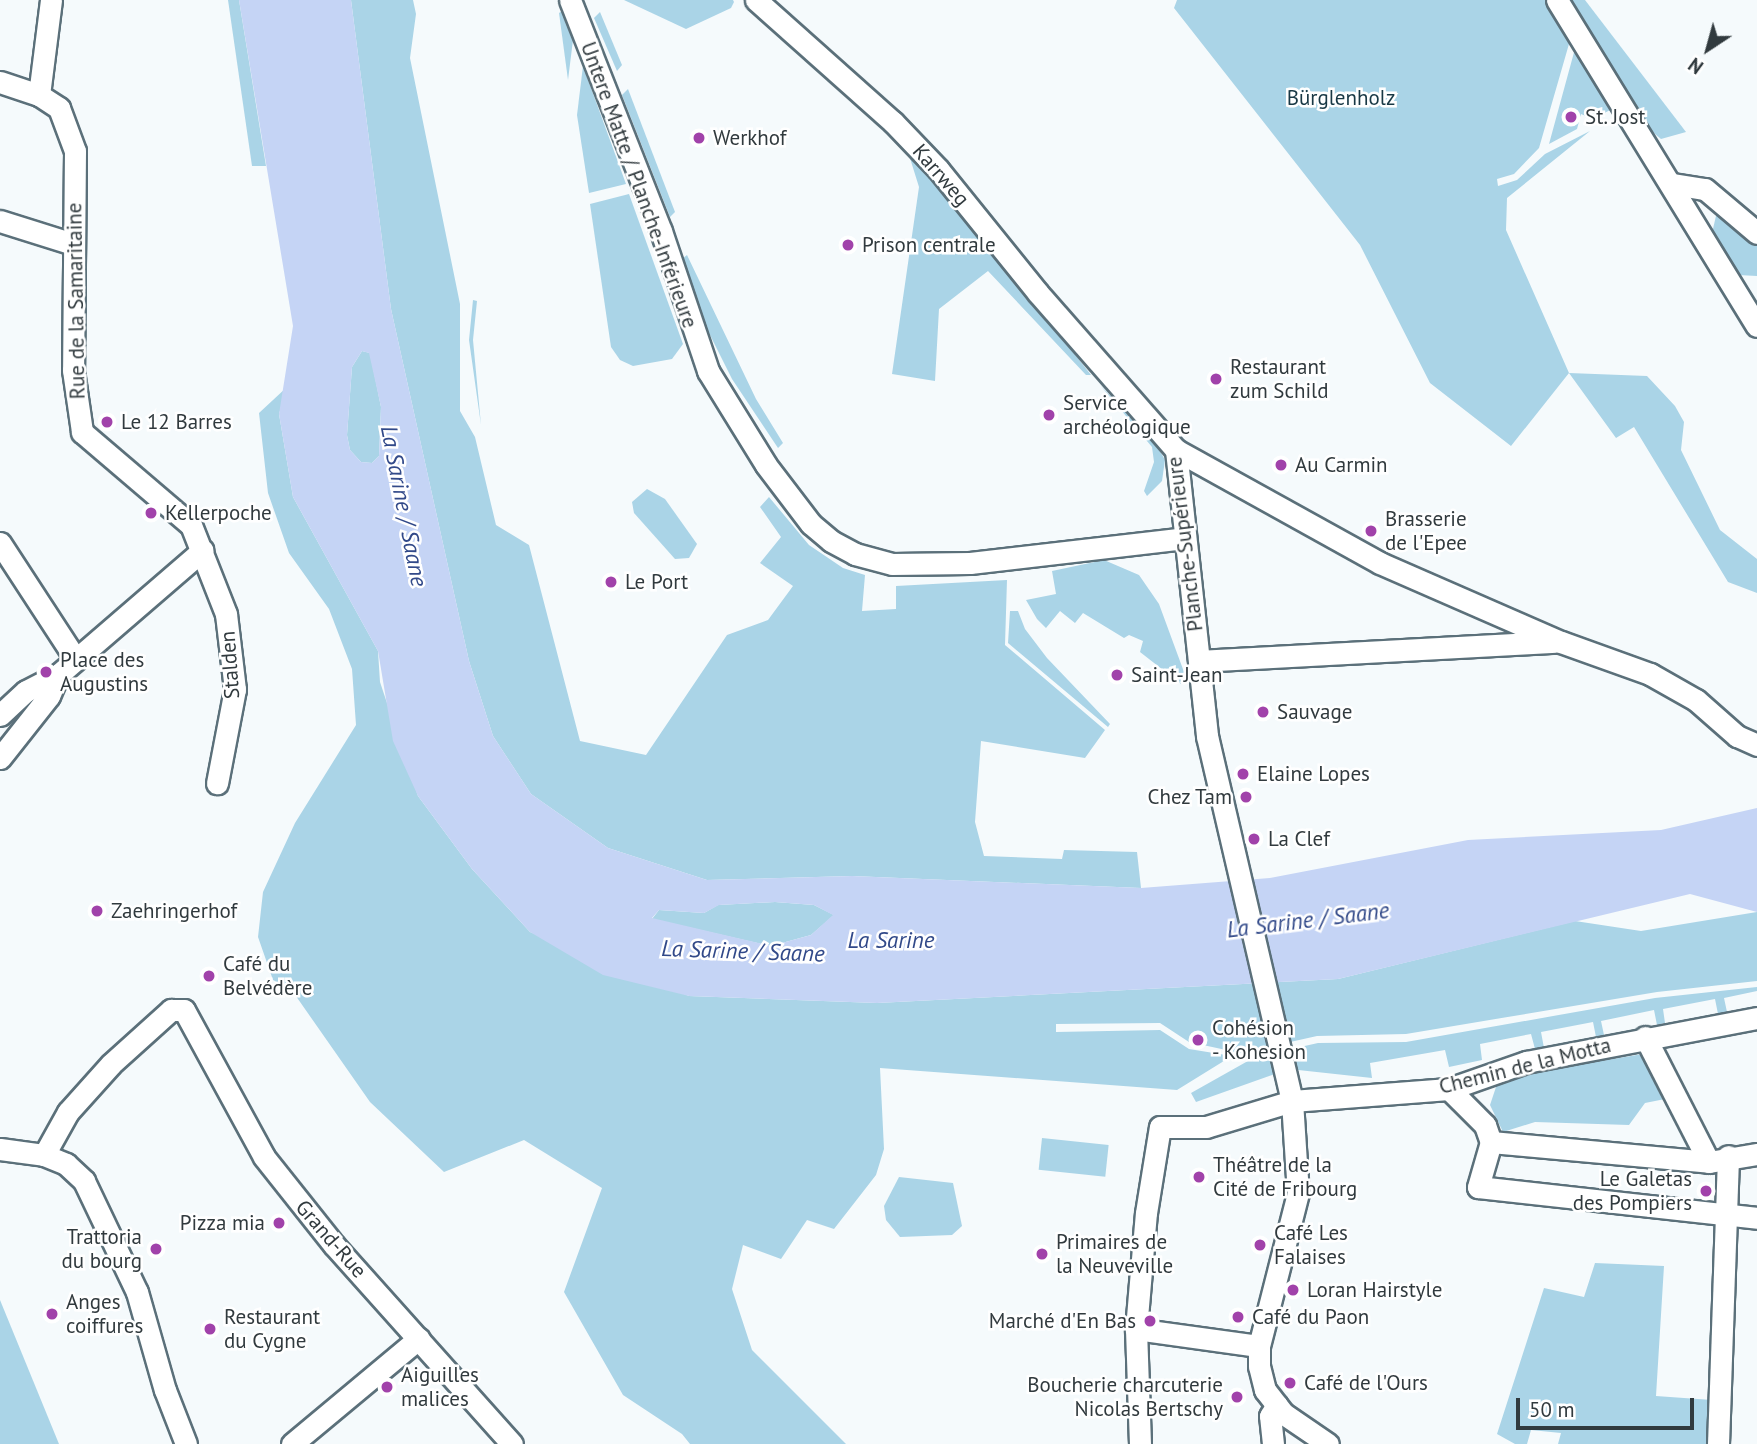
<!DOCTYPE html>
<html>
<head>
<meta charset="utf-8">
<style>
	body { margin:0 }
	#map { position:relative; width:1757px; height:1444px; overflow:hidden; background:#f5fafc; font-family:"PT Sans",sans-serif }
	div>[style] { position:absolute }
	.green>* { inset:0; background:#aad4e7; transform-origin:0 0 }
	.water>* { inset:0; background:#c5d4f5 }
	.roads { filter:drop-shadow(2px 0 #5b707a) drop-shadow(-2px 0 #5b707a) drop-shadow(0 2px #5b707a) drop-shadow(0 -2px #5b707a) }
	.street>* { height:21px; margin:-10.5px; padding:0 10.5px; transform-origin:10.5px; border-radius:10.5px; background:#fff }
	.dots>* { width:19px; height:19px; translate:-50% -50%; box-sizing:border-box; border:4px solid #fff; border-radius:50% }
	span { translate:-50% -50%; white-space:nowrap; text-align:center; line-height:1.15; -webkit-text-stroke:5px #fff; paint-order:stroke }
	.park-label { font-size:21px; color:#183845 }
	.poi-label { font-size:21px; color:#313a3e }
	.left { translate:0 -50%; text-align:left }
	.right { translate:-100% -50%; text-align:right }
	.street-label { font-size:21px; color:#313a3e }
	.water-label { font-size:23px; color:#314989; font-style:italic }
	.north { position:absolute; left:1673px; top:14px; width:70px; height:70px; -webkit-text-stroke:5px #fff; paint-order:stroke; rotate:216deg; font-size:19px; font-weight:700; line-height:28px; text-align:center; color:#313a3e }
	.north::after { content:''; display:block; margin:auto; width:24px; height:32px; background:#313a3e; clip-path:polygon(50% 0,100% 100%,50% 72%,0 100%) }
	.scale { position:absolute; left:1516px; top:1398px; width:178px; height:32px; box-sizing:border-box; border:4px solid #313a3e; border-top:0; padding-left:9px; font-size:21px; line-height:24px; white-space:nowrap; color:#313a3e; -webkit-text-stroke:5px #fff; paint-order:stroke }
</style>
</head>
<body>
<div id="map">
	<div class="green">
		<i style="clip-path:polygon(228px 0,239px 0,266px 166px,252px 166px)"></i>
		<i style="clip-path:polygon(351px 0,413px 0,416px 14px,410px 58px,460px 304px,460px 411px,475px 437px,496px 525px,529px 545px,580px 741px,646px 755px,727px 635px,768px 620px,793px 586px,760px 563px,781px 537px,760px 507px,769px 497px,809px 545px,843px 568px,865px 575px,862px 611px,896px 609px,896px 586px,1007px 580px,1005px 645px,1105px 730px,1085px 758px,981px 741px,975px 822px,984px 856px,1062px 859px,1064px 850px,1137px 852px,1141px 888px,852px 876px,707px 880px,608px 848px,531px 794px,493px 736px,469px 661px,391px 309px)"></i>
		<i style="clip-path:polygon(624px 0,733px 0,734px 2px,731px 8px,686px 29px)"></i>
		<i style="clip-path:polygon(1177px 0,1548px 0,1571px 37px,1539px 148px,1514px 174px,1497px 179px,1498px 186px,1517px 180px,1545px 154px,1590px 131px,1507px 198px,1506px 230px,1569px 373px,1647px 376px,1675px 406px,1684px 422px,1681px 450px,1720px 530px,1757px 559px,1757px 593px,1728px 582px,1634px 427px,1616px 438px,1569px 373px,1511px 446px,1430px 383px,1360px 245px,1174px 8px)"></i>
		<i style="clip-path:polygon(1570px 0,1585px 0,1686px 132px,1661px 139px,1649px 129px)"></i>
		<i style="clip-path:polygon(562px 11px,573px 40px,568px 80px,559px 13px)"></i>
		<i style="clip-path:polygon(600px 12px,622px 65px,617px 71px,594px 18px)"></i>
		<i style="clip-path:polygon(1576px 45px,1614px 108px,1593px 119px,1581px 114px,1577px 129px,1549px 144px)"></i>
		<i style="clip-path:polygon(583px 66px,626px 184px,589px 193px,577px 115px)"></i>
		<i style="clip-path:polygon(628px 89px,675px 212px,670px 217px,622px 95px)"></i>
		<i style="clip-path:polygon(909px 155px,959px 205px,1091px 375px,1086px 375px,988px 271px,939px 309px,935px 381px,892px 374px,919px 187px)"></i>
		<i style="clip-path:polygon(629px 194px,683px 344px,672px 359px,633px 366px,620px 360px,611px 347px,590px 204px)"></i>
		<i style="clip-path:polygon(1724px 213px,1757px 242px,1757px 276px,1738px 275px,1712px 233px,1716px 216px)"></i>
		<i style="clip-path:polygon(687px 255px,756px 399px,783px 443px,778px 448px,732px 379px,708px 331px,682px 259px)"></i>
		<i style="clip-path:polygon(473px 300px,477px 301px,473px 340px,481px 425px,469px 340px)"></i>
		<i style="clip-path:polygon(362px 351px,370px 353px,381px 407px,379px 456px,372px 463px,361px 462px,350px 450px,347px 435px,352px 367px)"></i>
		<i style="clip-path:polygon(1100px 385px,1155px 442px,1165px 460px,1162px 481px,1147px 496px,1144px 491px,1154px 462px,1152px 447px)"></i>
		<i style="clip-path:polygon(287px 387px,279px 414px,293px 497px,378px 651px,380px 682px,418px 796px,472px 869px,530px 932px,689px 996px,877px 1003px,1338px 979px,1575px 921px,1641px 931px,1757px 912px,1757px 981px,1657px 992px,1406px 1034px,1317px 1036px,1240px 1053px,1189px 1042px,1160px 1023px,1056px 1024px,1056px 1032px,1160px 1030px,1189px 1049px,1232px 1056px,1177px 1090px,880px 1068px,884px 1149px,876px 1175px,834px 1229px,807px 1220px,781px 1259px,743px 1245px,732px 1289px,752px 1350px,846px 1444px,690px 1444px,682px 1434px,623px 1395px,564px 1292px,602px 1188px,524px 1140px,444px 1172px,370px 1102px,291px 989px,273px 980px,258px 937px,263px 892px,295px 823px,356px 725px,352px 669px,329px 609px,289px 553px,268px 493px,259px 413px)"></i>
		<i style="clip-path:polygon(647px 489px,665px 499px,697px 544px,689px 558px,675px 559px,634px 513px,632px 502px)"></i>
		<i style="clip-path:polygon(1104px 560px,1139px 575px,1159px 604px,1184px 672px,1181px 684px,1140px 652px,1143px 641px,1129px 635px,1124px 638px,1083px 613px,1075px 623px,1060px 611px,1046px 628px,1037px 619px,1026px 600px,1056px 594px,1052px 571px)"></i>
		<i style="clip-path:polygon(1010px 611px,1018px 611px,1025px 629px,1047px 658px,1110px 724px,1108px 727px,1008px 643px)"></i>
		<i style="clip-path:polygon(775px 902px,814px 905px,834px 915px,811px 935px,771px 946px,652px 919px,659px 910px,704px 913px,718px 905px)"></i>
		<i style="clip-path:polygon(1757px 987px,1757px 991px,1724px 998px,1727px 1012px,1718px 1014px,1715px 999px,1663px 1009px,1665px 1023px,1657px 1025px,1654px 1010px,1601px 1021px,1604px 1035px,1596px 1037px,1593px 1022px,1541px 1032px,1544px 1048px,1535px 1049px,1531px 1034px,1480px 1044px,1482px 1060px,1449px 1067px,1445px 1050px,1370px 1063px,1372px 1078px,1289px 1069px,1196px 1102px,1191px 1093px,1255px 1057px,1318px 1043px,1406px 1042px,1655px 998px)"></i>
		<i style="clip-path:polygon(1643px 1054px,1665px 1099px,1645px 1103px,1629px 1125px,1535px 1122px,1503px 1132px,1490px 1105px,1499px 1078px)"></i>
		<i style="left:1042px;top:1138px;width:67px;height:32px;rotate:6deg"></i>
		<i style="clip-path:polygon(899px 1177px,953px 1183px,962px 1226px,952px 1235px,900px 1237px,886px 1220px,884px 1206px)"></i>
		<i style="clip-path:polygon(1595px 1263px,1664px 1266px,1656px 1396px,1712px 1400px,1712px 1444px,1558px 1444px,1561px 1433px,1531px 1430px,1527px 1444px,1515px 1444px,1497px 1434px,1544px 1288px,1584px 1297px)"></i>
		<i style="clip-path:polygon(0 1300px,59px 1444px,0 1444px)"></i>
	</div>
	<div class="water">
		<i style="clip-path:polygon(evenodd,239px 0,351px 0,391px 309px,469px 661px,493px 736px,531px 794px,608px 848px,707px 880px,852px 876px,1141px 888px,1270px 878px,1468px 840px,1661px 830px,1757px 808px,1757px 912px,1690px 894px,1338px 979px,877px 1003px,689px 996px,603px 975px,530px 932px,472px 869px,418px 796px,393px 741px,378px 651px,293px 497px,279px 414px,293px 326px,239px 0,362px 351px,369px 353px,381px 407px,379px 456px,372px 463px,361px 462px,350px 450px,347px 435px,352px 367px,362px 351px,239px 0,775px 902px,814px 905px,833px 915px,811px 935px,771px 946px,652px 918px,659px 910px,704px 913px,719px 905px,775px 902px)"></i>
	</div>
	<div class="roads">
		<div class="street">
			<i style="left:570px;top:0;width:248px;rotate:68.5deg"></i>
			<i style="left:661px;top:231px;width:148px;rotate:71.4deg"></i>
			<i style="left:708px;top:371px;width:110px;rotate:58.3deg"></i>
			<i style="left:766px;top:465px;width:74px;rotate:52.7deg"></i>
			<i style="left:811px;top:524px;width:26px;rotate:40deg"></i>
			<i style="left:831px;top:541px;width:27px;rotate:28deg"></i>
			<i style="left:855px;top:554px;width:38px;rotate:15deg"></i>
			<i style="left:892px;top:564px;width:78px;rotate:-0.7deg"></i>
			<i style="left:970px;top:563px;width:216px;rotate:-6.6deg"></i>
			<i style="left:756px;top:0;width:183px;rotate:41.7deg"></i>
			<i style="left:893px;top:122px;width:65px;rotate:46.2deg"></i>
			<i style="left:938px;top:169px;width:159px;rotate:51.1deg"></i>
			<i style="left:1038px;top:293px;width:209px;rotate:48.7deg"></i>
			<i style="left:1176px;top:450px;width:288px;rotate:83.8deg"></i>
			<i style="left:1207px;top:736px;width:375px;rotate:76.9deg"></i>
			<i style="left:1292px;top:1101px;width:92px;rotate:86.3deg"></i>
			<i style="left:1298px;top:1193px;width:158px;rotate:104.3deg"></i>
			<i style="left:1259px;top:1346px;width:20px;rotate:90deg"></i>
			<i style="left:1259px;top:1366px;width:25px;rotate:76deg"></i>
			<i style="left:1265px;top:1390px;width:31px;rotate:52deg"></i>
			<i style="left:1284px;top:1414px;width:53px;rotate:34.3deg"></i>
			<i style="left:1557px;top:0;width:382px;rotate:58.5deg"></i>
			<i style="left:0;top:82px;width:41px;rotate:18.4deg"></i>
			<i style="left:39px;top:95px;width:24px;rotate:33deg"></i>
			<i style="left:59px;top:108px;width:46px;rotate:69.6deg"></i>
			<i style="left:75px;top:151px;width:219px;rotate:90.5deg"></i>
			<i style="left:73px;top:370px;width:63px;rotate:81.7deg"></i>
			<i style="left:82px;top:432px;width:143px;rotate:40.5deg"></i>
			<i style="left:191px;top:525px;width:96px;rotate:68.5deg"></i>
			<i style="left:226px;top:614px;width:76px;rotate:83.2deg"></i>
			<i style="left:235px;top:689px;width:96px;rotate:100.8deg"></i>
			<i style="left:39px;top:95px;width:96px;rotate:-82.8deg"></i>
			<i style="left:1673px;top:184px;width:32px;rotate:9deg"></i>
			<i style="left:1705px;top:189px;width:68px;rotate:40.2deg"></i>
			<i style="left:0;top:221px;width:77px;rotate:17.5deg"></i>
			<i style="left:1176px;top:450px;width:233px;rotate:29deg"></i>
			<i style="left:1380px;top:563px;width:197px;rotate:23.6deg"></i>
			<i style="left:1561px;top:642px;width:95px;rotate:19.8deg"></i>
			<i style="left:1650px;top:674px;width:53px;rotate:29.5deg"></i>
			<i style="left:1696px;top:700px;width:55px;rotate:41.3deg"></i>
			<i style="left:1737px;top:736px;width:22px;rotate:24deg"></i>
			<i style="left:0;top:543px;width:137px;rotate:56.9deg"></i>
			<i style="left:1199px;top:661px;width:356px;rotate:-3.1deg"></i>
			<i style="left:0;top:715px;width:35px;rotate:-43deg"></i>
			<i style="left:26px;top:691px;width:36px;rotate:-27deg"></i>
			<i style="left:0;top:758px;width:79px;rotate:-51.7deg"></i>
			<i style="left:49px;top:696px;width:23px;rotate:-67deg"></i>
			<i style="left:58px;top:675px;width:191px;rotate:-40.8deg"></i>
			<i style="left:1645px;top:1037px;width:140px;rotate:62.9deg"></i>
			<i style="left:1449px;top:1089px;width:51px;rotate:45deg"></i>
			<i style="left:1485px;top:1125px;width:18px;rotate:71deg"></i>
			<i style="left:1491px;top:1142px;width:47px;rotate:106.1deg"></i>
			<i style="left:1478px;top:1187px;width:281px;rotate:6.3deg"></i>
			<i style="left:1491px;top:1142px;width:219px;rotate:5.2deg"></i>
			<i style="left:1709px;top:1162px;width:49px;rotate:-9.5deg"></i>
			<i style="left:0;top:1149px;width:44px;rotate:7.8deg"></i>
			<i style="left:44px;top:1155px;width:24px;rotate:22deg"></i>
			<i style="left:66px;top:1164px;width:25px;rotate:43deg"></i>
			<i style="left:84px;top:1181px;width:123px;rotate:64.5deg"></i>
			<i style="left:137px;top:1292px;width:102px;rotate:74.1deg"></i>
			<i style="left:165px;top:1390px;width:58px;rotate:68.7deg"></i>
			<i style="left:44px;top:1155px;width:49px;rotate:-60.8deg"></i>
			<i style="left:68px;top:1112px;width:64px;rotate:-48.1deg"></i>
			<i style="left:111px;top:1064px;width:81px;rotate:-42deg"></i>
			<i style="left:171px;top:1010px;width:13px"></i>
			<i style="left:184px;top:1010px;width:167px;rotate:61.4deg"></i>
			<i style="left:264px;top:1157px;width:112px;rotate:51.5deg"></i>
			<i style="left:334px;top:1245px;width:267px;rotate:48.2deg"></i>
			<i style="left:1136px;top:1329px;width:124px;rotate:7.9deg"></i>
			<i style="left:292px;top:1444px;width:165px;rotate:-39.8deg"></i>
			<i style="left:1140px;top:1444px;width:115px;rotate:-92deg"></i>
			<i style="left:1136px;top:1329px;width:116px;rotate:-85.1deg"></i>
			<i style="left:1146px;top:1213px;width:87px;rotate:-80.8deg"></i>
			<i style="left:1160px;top:1127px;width:46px"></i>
			<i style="left:1206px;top:1127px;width:90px;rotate:-16.8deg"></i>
			<i style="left:1292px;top:1101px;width:157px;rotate:-4.4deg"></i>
			<i style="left:1449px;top:1089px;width:82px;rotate:-19.3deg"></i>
			<i style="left:1526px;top:1062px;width:235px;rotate:-10.8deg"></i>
			<i style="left:1273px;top:1444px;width:28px;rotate:-96deg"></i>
			<i style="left:1270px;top:1416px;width:13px;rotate:-58deg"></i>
			<i style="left:1718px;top:1444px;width:288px;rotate:-88deg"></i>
		</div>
	</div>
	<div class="dots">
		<i style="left:1571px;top:117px;background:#a142aa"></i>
		<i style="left:699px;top:138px;background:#a142aa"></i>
		<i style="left:848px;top:245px;background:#a142aa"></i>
		<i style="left:1216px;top:379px;background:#a142aa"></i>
		<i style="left:1049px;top:415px;background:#a142aa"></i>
		<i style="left:107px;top:422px;background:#a142aa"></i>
		<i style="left:1281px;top:465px;background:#a142aa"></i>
		<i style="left:151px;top:513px;background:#a142aa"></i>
		<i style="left:1371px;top:531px;background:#a142aa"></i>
		<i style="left:611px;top:582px;background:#a142aa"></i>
		<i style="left:46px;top:672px;background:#a142aa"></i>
		<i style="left:1117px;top:675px;background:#a142aa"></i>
		<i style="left:1263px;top:712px;background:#a142aa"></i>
		<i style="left:1243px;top:774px;background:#a142aa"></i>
		<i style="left:1246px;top:797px;background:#a142aa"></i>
		<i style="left:1254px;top:839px;background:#a142aa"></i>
		<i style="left:97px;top:911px;background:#a142aa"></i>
		<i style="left:209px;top:976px;background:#a142aa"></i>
		<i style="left:1198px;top:1040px;background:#a142aa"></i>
		<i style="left:1199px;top:1177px;background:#a142aa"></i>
		<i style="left:1706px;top:1191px;background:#a142aa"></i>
		<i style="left:279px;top:1223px;background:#a142aa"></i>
		<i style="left:1260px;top:1245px;background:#a142aa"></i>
		<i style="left:156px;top:1249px;background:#a142aa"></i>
		<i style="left:1042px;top:1254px;background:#a142aa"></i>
		<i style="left:1293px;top:1290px;background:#a142aa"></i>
		<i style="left:52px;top:1314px;background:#a142aa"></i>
		<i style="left:1238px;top:1317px;background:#a142aa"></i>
		<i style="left:1150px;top:1321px;background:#a142aa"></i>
		<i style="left:210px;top:1329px;background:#a142aa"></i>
		<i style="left:1290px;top:1383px;background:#a142aa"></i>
		<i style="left:387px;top:1387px;background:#a142aa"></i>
		<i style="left:1237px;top:1397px;background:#a142aa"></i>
	</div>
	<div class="park-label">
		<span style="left:1341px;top:98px">Bürglenholz</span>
	</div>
	<div class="poi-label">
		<span class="left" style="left:1585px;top:117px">St. Jost</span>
		<span class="left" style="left:713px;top:138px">Werkhof</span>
		<span class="left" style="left:862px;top:245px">Prison centrale</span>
		<span class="left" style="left:1230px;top:379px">Restaurant<br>zum Schild</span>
		<span class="left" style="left:1063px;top:415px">Service<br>archéologique</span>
		<span class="left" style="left:121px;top:422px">Le 12 Barres</span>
		<span class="left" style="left:1295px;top:465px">Au Carmin</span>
		<span class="left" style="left:165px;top:513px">Kellerpoche</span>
		<span class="left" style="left:1385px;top:531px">Brasserie<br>de l'Epee</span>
		<span class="left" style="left:625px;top:582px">Le Port</span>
		<span class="left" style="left:60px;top:672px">Place des<br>Augustins</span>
		<span class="left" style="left:1131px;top:675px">Saint-Jean</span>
		<span class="left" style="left:1277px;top:712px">Sauvage</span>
		<span class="left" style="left:1257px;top:774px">Elaine Lopes</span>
		<span class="right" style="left:1232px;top:797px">Chez Tam</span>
		<span class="left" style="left:1268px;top:839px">La Clef</span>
		<span class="left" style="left:111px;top:911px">Zaehringerhof</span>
		<span class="left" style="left:223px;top:976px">Café du<br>Belvédère</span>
		<span class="left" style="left:1212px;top:1040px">Cohésion<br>- Kohesion</span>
		<span class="left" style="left:1213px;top:1177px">Théâtre de la<br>Cité de Fribourg</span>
		<span class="right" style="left:1692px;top:1191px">Le Galetas<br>des Pompiers</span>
		<span class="right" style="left:265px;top:1223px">Pizza mia</span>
		<span class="left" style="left:1274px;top:1245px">Café Les<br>Falaises</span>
		<span class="right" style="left:142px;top:1249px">Trattoria<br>du bourg</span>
		<span class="left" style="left:1056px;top:1254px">Primaires de<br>la Neuveville</span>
		<span class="left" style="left:1307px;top:1290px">Loran Hairstyle</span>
		<span class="left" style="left:66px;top:1314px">Anges<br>coiffures</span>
		<span class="left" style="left:224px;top:1329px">Restaurant<br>du Cygne</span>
		<span class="left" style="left:1252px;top:1317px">Café du Paon</span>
		<span class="right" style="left:1136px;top:1321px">Marché d'En Bas</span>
		<span class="left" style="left:401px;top:1387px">Aiguilles<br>malices</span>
		<span class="left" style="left:1304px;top:1383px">Café de l'Ours</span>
		<span class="right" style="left:1223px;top:1397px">Boucherie charcuterie<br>Nicolas Bertschy</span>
	</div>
	<div class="street-label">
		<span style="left:941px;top:175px;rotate:49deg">Karrweg</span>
		<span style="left:639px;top:185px;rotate:70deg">Untere Matte / Planche-Inférieure</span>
		<span style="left:76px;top:301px;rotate:-91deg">Rue de la Samaritaine</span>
		<span style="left:1185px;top:544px;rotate:-97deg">Planche-Supérieure</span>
		<span style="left:230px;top:665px;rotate:-94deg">Stalden</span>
		<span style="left:1525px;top:1066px;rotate:-14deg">Chemin de la Motta</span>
		<span style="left:331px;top:1239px;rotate:49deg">Grand-Rue</span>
	</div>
	<div class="water-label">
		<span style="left:404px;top:506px;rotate:79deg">La Sarine / Saane</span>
		<span style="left:1308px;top:920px;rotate:-7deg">La Sarine / Saane</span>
		<span style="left:891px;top:940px">La Sarine</span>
		<span style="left:743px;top:951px;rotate:2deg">La Sarine / Saane</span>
	</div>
	<div class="north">N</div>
	<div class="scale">50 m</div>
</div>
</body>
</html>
